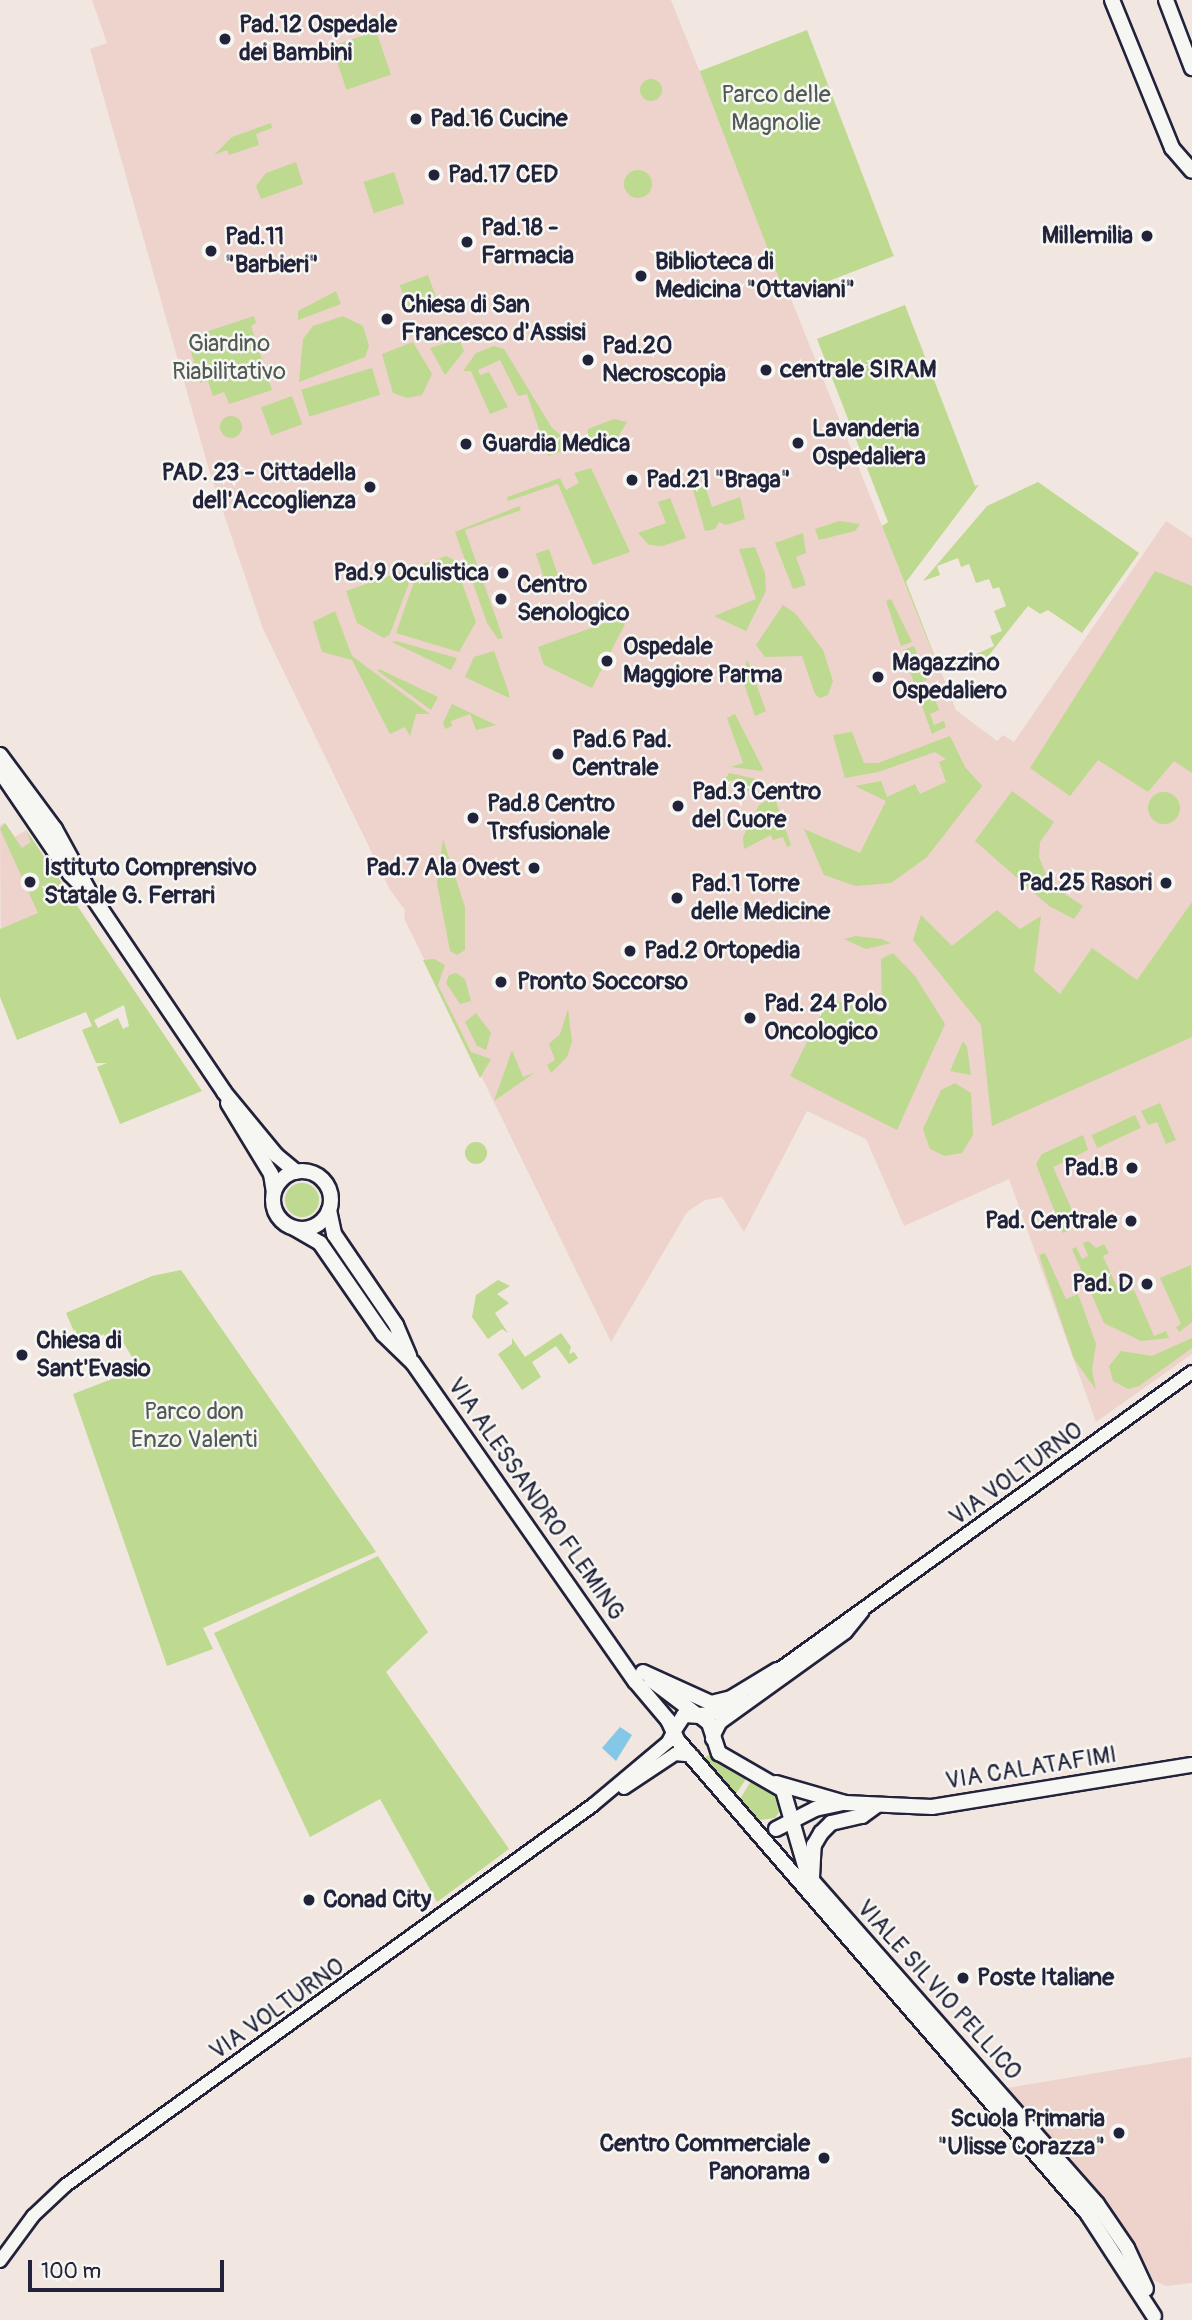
<!DOCTYPE html>
<html>
<head>
<meta charset="utf-8">
<style>
	body { margin:0 }
	#map { position:relative; width:1192px; height:2320px; overflow:hidden; background:#f2e6e1; font-family:Pangolin,sans-serif }
	div>[style] { position:absolute }
	.built>* { inset:0; background:#edd3cc }
	.green>* { inset:0; background:#bed990; transform-origin:0 0 }
	.round { border-radius:50% }
	.water>* { inset:0; background:#85c7e6 }
	.roads { filter:drop-shadow(2px 0 #22223b) drop-shadow(-2px 0 #22223b) drop-shadow(0 2px #22223b) drop-shadow(0 -2px #22223b) }
	.tertiary>* { height:12px; margin:-6px; padding:0 6px; transform-origin:6px; border-radius:6px; background:#f6f6f2 }
	.secondary>* { height:14px; margin:-7px; padding:0 7px; transform-origin:7px; border-radius:7px; background:#f6f6f2 }
	.secondary>.ring { margin:-7px; padding:0; box-sizing:content-box; background:none; border:14px solid #f6f6f2; border-radius:50% }
	.dots>* { width:19px; height:19px; translate:-50% -50%; box-sizing:border-box; border:4px solid #f6f6f2; border-radius:50% }
	span { translate:-50% -50%; white-space:nowrap; text-align:center; line-height:1.15; -webkit-text-stroke:5px #f6f6f2; paint-order:stroke }
	.poi-label { font-size:24px; color:#22223b; font-weight:700 }
	.left { translate:0 -50%; text-align:left }
	.right { translate:-100% -50%; text-align:right }
	.park-label { font-size:24px; color:#515954 }
	.street-label { font-size:24px; color:#22223b }
	.scale { position:absolute; left:28px; top:2260px; width:196px; height:32px; box-sizing:border-box; border:4px solid #22223b; border-top:0; padding-left:9px; font-size:21px; line-height:24px; white-space:nowrap; color:#22223b; -webkit-text-stroke:5px #f6f6f2; paint-order:stroke }
</style>
</head>
<body>
<div id="map">
	<div class="built">
		<i style="clip-path:polygon(92px 0,671px 0,956px 710px,997px 741px,1003px 735px,1014px 742px,1166px 521px,1192px 538px,1192px 1354px,1096px 1422px,1009px 1179px,904px 1226px,866px 1139px,807px 1111px,744px 1232px,722px 1197px,705px 1200px,687px 1212px,611px 1342px,404px 918px,405px 910px,390px 890px,263px 629px,209px 470px,90px 49px,107px 43px)"></i>
		<i style="clip-path:polygon(5px 823px,15px 837px,26px 830px,91px 926px,1px 962px,0 825px)"></i>
		<i style="clip-path:polygon(1191px 2057px,1192px 2283px,1166px 2286px,1153px 2280px,1110px 2207px,1007px 2088px)"></i>
	</div>
	<div class="green">
		<i style="left:807px;top:30px;width:242px;height:115px;rotate:69deg"></i>
		<i style="left:376px;top:31px;width:46px;height:47px;rotate:71deg"></i>
		<i class="round" style="left:640px;top:79px;width:22px;height:22px"></i>
		<i style="clip-path:polygon(271px 123px,272px 128px,256px 134px,259px 145px,229px 155px,227px 150px,214px 155px,232px 137px)"></i>
		<i style="clip-path:polygon(296px 162px,303px 184px,261px 199px,256px 186px,266px 173px)"></i>
		<i class="round" style="left:624px;top:170px;width:28px;height:28px"></i>
		<i style="left:394px;top:172px;width:33px;height:32px;rotate:72deg"></i>
		<i style="left:428px;top:275px;width:29px;height:30px;rotate:70deg"></i>
		<i style="clip-path:polygon(336px 291px,341px 304px,298px 320px,298px 311px)"></i>
		<i style="clip-path:polygon(905px 305px,975px 486px,979px 485px,906px 582px,954px 706px,882px 526px,888px 522px,817px 339px)"></i>
		<i style="clip-path:polygon(254px 316px,256px 323px,251px 326px,272px 390px,229px 404px,224px 392px,213px 396px,208px 381px,200px 383px,187px 338px)"></i>
		<i style="clip-path:polygon(343px 316px,363px 326px,369px 346px,365px 357px,299px 382px,303px 339px,313px 326px)"></i>
		<i style="clip-path:polygon(459px 339px,464px 351px,445px 375px,430px 348px)"></i>
		<i style="clip-path:polygon(413px 342px,432px 374px,422px 395px,407px 398px,393px 393px,382px 354px)"></i>
		<i style="clip-path:polygon(494px 346px,504px 349px,552px 428px,575px 447px,548px 456px,527px 394px,518px 396px,500px 360px,478px 370px,480px 375px,489px 372px,508px 407px,490px 414px,471px 371px,463px 371px,476px 353px)"></i>
		<i style="left:372px;top:368px;width:28px;height:74px;rotate:73deg"></i>
		<i style="left:292px;top:396px;width:30px;height:33px;rotate:70deg"></i>
		<i class="round" style="left:220px;top:416px;width:22px;height:22px"></i>
		<i style="clip-path:polygon(614px 419px,627px 422px,617px 439px,599px 445px,586px 438px,588px 429px)"></i>
		<i style="clip-path:polygon(591px 468px,630px 552px,593px 565px,558px 484px,508px 501px,507px 497px,560px 478px,566px 490px,579px 483px,574px 473px)"></i>
		<i style="clip-path:polygon(1038px 482px,1139px 553px,1082px 633px,1048px 610px,1040px 614px,1028px 606px,978px 669px,954px 664px,994px 646px,990px 636px,1002px 631px,994px 611px,1006px 606px,999px 587px,993px 589px,989px 579px,976px 583px,969px 564px,961px 567px,958px 558px,937px 566px,940px 575px,923px 581px,987px 506px)"></i>
		<i style="clip-path:polygon(705px 486px,712px 507px,740px 497px,745px 519px,726px 525px,719px 522px,715px 529px,705px 531px,693px 490px)"></i>
		<i style="clip-path:polygon(670px 498px,686px 538px,663px 546px,649px 545px,638px 533px,666px 523px,658px 502px)"></i>
		<i style="clip-path:polygon(519px 506px,521px 510px,465px 530px,503px 638px,498px 639px,487px 623px,455px 532px)"></i>
		<i style="clip-path:polygon(839px 521px,860px 524px,855px 531px,819px 540px,815px 529px)"></i>
		<i style="clip-path:polygon(803px 533px,806px 553px,796px 557px,806px 585px,793px 589px,775px 543px)"></i>
		<i style="clip-path:polygon(755px 547px,765px 573px,766px 591px,746px 631px,714px 616px,756px 599px,739px 549px)"></i>
		<i style="left:549px;top:549px;width:42px;height:14px;rotate:71deg"></i>
		<i style="clip-path:polygon(446px 556px,454px 560px,476px 622px,459px 652px,396px 633px,420px 565px)"></i>
		<i style="clip-path:polygon(415px 567px,390px 634px,384px 638px,357px 623px,346px 591px)"></i>
		<i style="clip-path:polygon(1155px 571px,1192px 586px,1192px 773px,1174px 761px,1148px 792px,1098px 760px,1070px 796px,1030px 768px)"></i>
		<i style="clip-path:polygon(891px 599px,912px 642px,901px 646px,886px 601px)"></i>
		<i style="clip-path:polygon(783px 605px,796px 614px,823px 650px,833px 681px,828px 695px,820px 698px,815px 694px,802px 656px,765px 657px,756px 645px)"></i>
		<i style="clip-path:polygon(335px 611px,352px 656px,430px 714px,416px 714px,410px 736px,405px 727px,390px 734px,352px 660px,322px 652px,313px 622px)"></i>
		<i style="clip-path:polygon(622px 617px,625px 624px,592px 688px,544px 665px,538px 647px)"></i>
		<i style="clip-path:polygon(396px 641px,457px 658px,451px 670px,392px 642px)"></i>
		<i style="clip-path:polygon(914px 646px,927px 680px,915px 685px,907px 664px,912px 662px,903px 650px)"></i>
		<i style="clip-path:polygon(494px 651px,509px 693px,509px 698px,465px 677px,474px 657px)"></i>
		<i style="clip-path:polygon(747px 659px,766px 711px,755px 716px,743px 681px)"></i>
		<i style="clip-path:polygon(379px 669px,438px 697px,431px 710px,378px 671px)"></i>
		<i style="clip-path:polygon(931px 688px,939px 710px,930px 714px,934px 725px,944px 721px,946px 727px,932px 734px,917px 692px)"></i>
		<i style="clip-path:polygon(452px 704px,496px 725px,476px 730px,470px 714px,451px 721px,452px 726px,445px 729px,443px 723px)"></i>
		<i style="clip-path:polygon(735px 714px,763px 769px,762px 771px,731px 767px,743px 763px,727px 718px)"></i>
		<i style="clip-path:polygon(852px 732px,864px 763px,878px 763px,950px 736px,965px 767px,982px 786px,927px 857px,891px 883px,856px 886px,824px 875px,804px 829px,860px 853px,886px 801px,855px 786px,881px 781px,887px 797px,915px 784px,920px 794px,946px 782px,939px 762px,946px 759px,935px 752px,878px 772px,845px 778px,833px 735px)"></i>
		<i style="clip-path:polygon(729px 773px,756px 779px,750px 792px,743px 788px,739px 778px,729px 782px,729px 795px,719px 790px)"></i>
		<i style="clip-path:polygon(1012px 791px,1054px 822px,1040px 842px,1039px 857px,1050px 884px,1083px 906px,1074px 919px,1049px 906px,975px 841px)"></i>
		<i class="round" style="left:1148px;top:792px;width:32px;height:32px"></i>
		<i style="clip-path:polygon(774px 796px,791px 845px,787px 847px,783px 837px,773px 840px,771px 835px,744px 849px,743px 837px,759px 805px)"></i>
		<i style="clip-path:polygon(evenodd,5px 823px,22px 848px,31px 842px,26px 830px,202px 1091px,120px 1124px,97px 1067px,107px 1063px,96px 1063px,82px 1030px,92px 1026px,86px 1012px,17px 1040px,0 997px,0 929px,38px 913px,0 829px,5px 823px,124px 1005px,129px 1026px,123px 1029px,118px 1018px,98px 1028px,94px 1020px,124px 1005px)"></i>
		<i style="clip-path:polygon(443px 839px,465px 907px,465px 950px,457px 955px,450px 951px,437px 883px)"></i>
		<i style="clip-path:polygon(1192px 902px,1192px 1037px,992px 1126px,981px 1025px,913px 940px,921px 915px,952px 946px,997px 910px,1020px 929px,1041px 916px,1034px 971px,1060px 994px,1092px 948px,1137px 980px)"></i>
		<i style="clip-path:polygon(856px 936px,881px 939px,891px 943px,866px 949px,844px 939px)"></i>
		<i style="clip-path:polygon(893px 953px,915px 976px,945px 1024px,897px 1130px,790px 1076px,829px 998px,882px 1016px,881px 959px)"></i>
		<i style="clip-path:polygon(434px 959px,445px 965px,438px 985px,471px 1052px,491px 1059px,480px 1078px,423px 960px)"></i>
		<i style="clip-path:polygon(456px 973px,465px 979px,471px 1001px,460px 1004px,446px 983px,449px 975px)"></i>
		<i style="clip-path:polygon(568px 1009px,572px 1042px,567px 1057px,551px 1073px,547px 1065px,555px 1060px,549px 1044px,560px 1034px)"></i>
		<i style="clip-path:polygon(476px 1013px,491px 1033px,486px 1050px,477px 1046px,465px 1022px)"></i>
		<i style="clip-path:polygon(963px 1041px,967px 1047px,971px 1075px,950px 1071px)"></i>
		<i style="clip-path:polygon(512px 1050px,523px 1077px,534px 1073px,494px 1101px)"></i>
		<i style="clip-path:polygon(955px 1083px,971px 1093px,973px 1135px,962px 1153px,945px 1156px,930px 1149px,923px 1129px,941px 1090px)"></i>
		<i style="clip-path:polygon(1160px 1103px,1176px 1140px,1166px 1144px,1157px 1122px,1148px 1125px,1141px 1111px)"></i>
		<i style="left:1135px;top:1115px;width:14px;height:48px;rotate:65deg"></i>
		<i style="clip-path:polygon(1083px 1135px,1088px 1150px,1053px 1167px,1079px 1226px,1063px 1233px,1036px 1164px,1042px 1154px)"></i>
		<i class="round" style="left:465px;top:1142px;width:22px;height:22px"></i>
		<i class="round" style="left:285px;top:1183px;width:34px;height:34px"></i>
		<i style="clip-path:polygon(1088px 1241px,1096px 1248px,1104px 1244px,1109px 1253px,1103px 1256px,1120px 1294px,1134px 1290px,1154px 1336px,1166px 1331px,1169px 1338px,1141px 1341px,1104px 1323px,1072px 1249px,1076px 1247px,1082px 1259px,1088px 1256px,1083px 1243px)"></i>
		<i style="clip-path:polygon(1045px 1253px,1066px 1299px,1078px 1294px,1096px 1344px,1092px 1370px,1096px 1390px,1074px 1359px,1039px 1255px)"></i>
		<i style="clip-path:polygon(1191px 1265px,1192px 1322px,1179px 1332px,1176px 1327px,1181px 1324px,1160px 1278px)"></i>
		<i style="clip-path:polygon(181px 1270px,376px 1552px,203px 1628px,213px 1649px,167px 1666px,73px 1394px,125px 1374px,132px 1357px,117px 1332px,79px 1343px,66px 1313px,152px 1276px)"></i>
		<i style="clip-path:polygon(498px 1280px,510px 1286px,497px 1294px,509px 1303px,495px 1313px,508px 1333px,502px 1329px,488px 1339px,472px 1317px,476px 1295px)"></i>
		<i style="clip-path:polygon(561px 1333px,571px 1347px,569px 1354px,574px 1352px,578px 1358px,569px 1364px,556px 1346px,532px 1362px,541px 1377px,522px 1390px,498px 1354px,512px 1344px,512px 1338px,525px 1357px)"></i>
		<i style="clip-path:polygon(1192px 1338px,1192px 1348px,1139px 1386px,1128px 1389px,1113px 1381px,1109px 1366px,1121px 1351px,1152px 1356px)"></i>
		<i style="clip-path:polygon(378px 1556px,428px 1632px,386px 1672px,509px 1849px,437px 1902px,380px 1799px,310px 1837px,214px 1633px)"></i>
		<i style="clip-path:polygon(708px 1755px,746px 1779px,736px 1794px,705px 1758px)"></i>
		<i style="clip-path:polygon(751px 1781px,779px 1798px,782px 1808px,775px 1818px,759px 1820px,740px 1799px)"></i>
	</div>
	<div class="water">
		<i style="clip-path:polygon(620px 1727px,632px 1735px,616px 1761px,602px 1748px)"></i>
	</div>
	<div class="roads">
		<div class="tertiary">
			<i style="left:770px;top:1676px;width:520px;rotate:-35.77deg"></i>
			<i style="left:697px;top:1714px;width:18px;rotate:-3deg"></i>
			<i style="left:715px;top:1713px;width:31px;rotate:-32deg"></i>
			<i style="left:712px;top:1739px;width:18px;rotate:-63deg"></i>
			<i style="left:720px;top:1723px;width:155px;rotate:-35.8deg"></i>
			<i style="left:846px;top:1632px;width:26px;rotate:-51deg"></i>
			<i style="left:624px;top:1788px;width:61px;rotate:-33.7deg"></i>
			<i style="left:675px;top:1754px;width:18px;rotate:6deg"></i>
			<i style="left:0;top:2261px;width:56px;rotate:-53.7deg"></i>
			<i style="left:33px;top:2216px;width:45px;rotate:-43.2deg"></i>
			<i style="left:66px;top:2185px;width:650px;rotate:-35.79deg"></i>
			<i style="left:593px;top:1805px;width:98px;rotate:-40deg"></i>
			<i style="left:668px;top:1742px;width:11px;rotate:-63deg"></i>
		</div>
		<div class="secondary">
			<i style="left:1112px;top:0;width:160px;rotate:67.9deg"></i>
			<i style="left:1172px;top:148px;width:30px;rotate:49deg"></i>
			<i style="left:1166px;top:0;width:73px;rotate:69.1deg"></i>
			<i style="left:0;top:755px;width:92px;rotate:53.4deg"></i>
			<i style="left:55px;top:829px;width:73px;rotate:61.3deg"></i>
			<i style="left:90px;top:893px;width:240px;rotate:56deg"></i>
			<i style="left:224px;top:1092px;width:82px;rotate:50.5deg"></i>
			<i style="left:276px;top:1155px;width:26px;rotate:40deg"></i>
			<i style="left:0;top:771px;width:125px;rotate:55.8deg"></i>
			<i style="left:70px;top:874px;width:23px;rotate:45deg"></i>
			<i style="left:228px;top:1103px;width:83px;rotate:58.8deg"></i>
			<i style="left:271px;top:1174px;width:18px;rotate:81deg"></i>
			<i class="ring" style="left:273px;top:1171px;width:44px;height:44px"></i>
			<i style="left:329px;top:1210px;width:25px;rotate:78deg"></i>
			<i style="left:334px;top:1234px;width:110px;rotate:55.7deg"></i>
			<i style="left:396px;top:1325px;width:34px;rotate:67deg"></i>
			<i style="left:294px;top:1228px;width:30px;rotate:30deg"></i>
			<i style="left:320px;top:1243px;width:111px;rotate:55.3deg"></i>
			<i style="left:383px;top:1334px;width:42px;rotate:44deg"></i>
			<i style="left:413px;top:1363px;width:388px;rotate:55.1deg"></i>
			<i style="left:635px;top:1681px;width:51px;rotate:49.8deg"></i>
			<i style="left:668px;top:1720px;width:23px;rotate:65deg"></i>
			<i style="left:678px;top:1741px;width:625px;rotate:49.09deg"></i>
			<i style="left:1087px;top:2213px;width:123px;rotate:57deg"></i>
			<i style="left:643px;top:1672px;width:75px;rotate:24.5deg"></i>
			<i style="left:711px;top:1703px;width:21px;rotate:-14deg"></i>
			<i style="left:731px;top:1698px;width:54px;rotate:-31.3deg"></i>
			<i style="left:651px;top:1680px;width:56px;rotate:37.1deg"></i>
			<i style="left:673px;top:1732px;width:20px;rotate:-57deg"></i>
			<i style="left:684px;top:1715px;width:16px;rotate:4deg"></i>
			<i style="left:700px;top:1716px;width:11px;rotate:38deg"></i>
			<i style="left:709px;top:1723px;width:32px;rotate:72deg"></i>
			<i style="left:719px;top:1753px;width:74px;rotate:30deg"></i>
			<i style="left:783px;top:1790px;width:90px;rotate:73.8deg"></i>
			<i style="left:808px;top:1876px;width:437px;rotate:48.6deg"></i>
			<i style="left:1097px;top:2204px;width:53px;rotate:55.7deg"></i>
			<i style="left:1127px;top:2248px;width:45px;rotate:65.1deg"></i>
			<i style="left:776px;top:1783px;width:72px;rotate:16.2deg"></i>
			<i style="left:845px;top:1803px;width:87px;rotate:2.6deg"></i>
			<i style="left:932px;top:1807px;width:263px;rotate:-9.2deg"></i>
			<i style="left:776px;top:1829px;width:44px;rotate:-27.1deg"></i>
			<i style="left:815px;top:1809px;width:30px;rotate:-12deg"></i>
			<i style="left:812px;top:1878px;width:33px;rotate:-87deg"></i>
			<i style="left:814px;top:1845px;width:14px;rotate:-60deg"></i>
			<i style="left:821px;top:1833px;width:14px;rotate:-45deg"></i>
			<i style="left:831px;top:1823px;width:32px;rotate:-13deg"></i>
			<i style="left:862px;top:1816px;width:17px;rotate:-36deg"></i>
		</div>
	</div>
	<div class="dots">
		<i style="left:225px;top:39px;background:#22223b"></i>
		<i style="left:416px;top:119px;background:#22223b"></i>
		<i style="left:434px;top:175px;background:#22223b"></i>
		<i style="left:1147px;top:236px;background:#22223b"></i>
		<i style="left:467px;top:242px;background:#22223b"></i>
		<i style="left:211px;top:251px;background:#22223b"></i>
		<i style="left:641px;top:276px;background:#22223b"></i>
		<i style="left:387px;top:319px;background:#22223b"></i>
		<i style="left:588px;top:360px;background:#22223b"></i>
		<i style="left:766px;top:370px;background:#22223b"></i>
		<i style="left:798px;top:443px;background:#22223b"></i>
		<i style="left:466px;top:444px;background:#22223b"></i>
		<i style="left:632px;top:480px;background:#22223b"></i>
		<i style="left:370px;top:487px;background:#22223b"></i>
		<i style="left:503px;top:573px;background:#22223b"></i>
		<i style="left:501px;top:599px;background:#22223b"></i>
		<i style="left:607px;top:661px;background:#22223b"></i>
		<i style="left:878px;top:677px;background:#22223b"></i>
		<i style="left:558px;top:754px;background:#22223b"></i>
		<i style="left:678px;top:806px;background:#22223b"></i>
		<i style="left:473px;top:818px;background:#22223b"></i>
		<i style="left:534px;top:868px;background:#22223b"></i>
		<i style="left:30px;top:882px;background:#22223b"></i>
		<i style="left:1166px;top:883px;background:#22223b"></i>
		<i style="left:677px;top:898px;background:#22223b"></i>
		<i style="left:630px;top:951px;background:#22223b"></i>
		<i style="left:501px;top:982px;background:#22223b"></i>
		<i style="left:750px;top:1018px;background:#22223b"></i>
		<i style="left:1132px;top:1168px;background:#22223b"></i>
		<i style="left:1131px;top:1221px;background:#22223b"></i>
		<i style="left:1147px;top:1284px;background:#22223b"></i>
		<i style="left:22px;top:1355px;background:#22223b"></i>
		<i style="left:309px;top:1900px;background:#22223b"></i>
		<i style="left:963px;top:1978px;background:#22223b"></i>
		<i style="left:1119px;top:2133px;background:#22223b"></i>
		<i style="left:824px;top:2158px;background:#22223b"></i>
	</div>
	<div class="poi-label">
		<span class="left" style="left:239px;top:39px">Pad.12 Ospedale<br>dei Bambini</span>
		<span class="left" style="left:430px;top:119px">Pad.16 Cucine</span>
		<span class="left" style="left:448px;top:175px">Pad.17 CED</span>
		<span class="left" style="left:481px;top:242px">Pad.18 -<br>Farmacia</span>
		<span class="right" style="left:1133px;top:236px">Millemilia</span>
		<span class="left" style="left:225px;top:251px">Pad.11<br>"Barbieri"</span>
		<span class="left" style="left:655px;top:276px">Biblioteca di<br>Medicina "Ottaviani"</span>
		<span class="left" style="left:401px;top:319px">Chiesa di San<br>Francesco d'Assisi</span>
		<span class="left" style="left:602px;top:360px">Pad.20<br>Necroscopia</span>
		<span class="left" style="left:780px;top:370px">centrale SIRAM</span>
		<span class="left" style="left:812px;top:443px">Lavanderia<br>Ospedaliera</span>
		<span class="left" style="left:482px;top:444px">Guardia Medica</span>
		<span class="right" style="left:356px;top:487px">PAD. 23 - Cittadella<br>dell'Accoglienza</span>
		<span class="left" style="left:646px;top:480px">Pad.21 "Braga"</span>
		<span class="right" style="left:489px;top:573px">Pad.9 Oculistica</span>
		<span class="left" style="left:517px;top:599px">Centro<br>Senologico</span>
		<span class="left" style="left:623px;top:661px">Ospedale<br>Maggiore Parma</span>
		<span class="left" style="left:892px;top:677px">Magazzino<br>Ospedaliero</span>
		<span class="left" style="left:572px;top:754px">Pad.6 Pad.<br>Centrale</span>
		<span class="left" style="left:692px;top:806px">Pad.3 Centro<br>del Cuore</span>
		<span class="left" style="left:487px;top:818px">Pad.8 Centro<br>Trsfusionale</span>
		<span class="left" style="left:44px;top:882px">Istituto Comprensivo<br>Statale G. Ferrari</span>
		<span class="right" style="left:520px;top:868px">Pad.7 Ala Ovest</span>
		<span class="right" style="left:1152px;top:883px">Pad.25 Rasori</span>
		<span class="left" style="left:691px;top:898px">Pad.1 Torre<br>delle Medicine</span>
		<span class="left" style="left:644px;top:951px">Pad.2 Ortopedia</span>
		<span class="left" style="left:517px;top:982px">Pronto Soccorso</span>
		<span class="left" style="left:764px;top:1018px">Pad. 24 Polo<br>Oncologico</span>
		<span class="right" style="left:1118px;top:1168px">Pad.B</span>
		<span class="right" style="left:1117px;top:1221px">Pad. Centrale</span>
		<span class="right" style="left:1133px;top:1284px">Pad. D</span>
		<span class="left" style="left:36px;top:1355px">Chiesa di<br>Sant'Evasio</span>
		<span class="left" style="left:323px;top:1900px">Conad City</span>
		<span class="left" style="left:977px;top:1978px">Poste Italiane</span>
		<span class="right" style="left:1105px;top:2133px">Scuola Primaria<br>"Ulisse Corazza"</span>
		<span class="right" style="left:810px;top:2158px">Centro Commerciale<br>Panorama</span>
	</div>
	<div class="park-label">
		<span style="left:776px;top:109px">Parco delle<br>Magnolie</span>
		<span style="left:229px;top:358px">Giardino<br>Riabilitativo</span>
		<span style="left:194px;top:1426px">Parco don<br>Enzo Valenti</span>
	</div>
	<div class="street-label">
		<span style="left:1016px;top:1474px;rotate:-36deg">VIA VOLTURNO</span>
		<span style="left:536px;top:1499px;rotate:55deg">VIA ALESSANDRO FLEMING</span>
		<span style="left:1031px;top:1768px;rotate:-9deg">VIA CALATAFIMI</span>
		<span style="left:939px;top:1990px;rotate:48deg">VIALE SILVIO PELLICO</span>
		<span style="left:277px;top:2009px;rotate:-35deg">VIA VOLTURNO</span>
	</div>
	<div class="scale">100 m</div>
</div>
</body>
</html>
